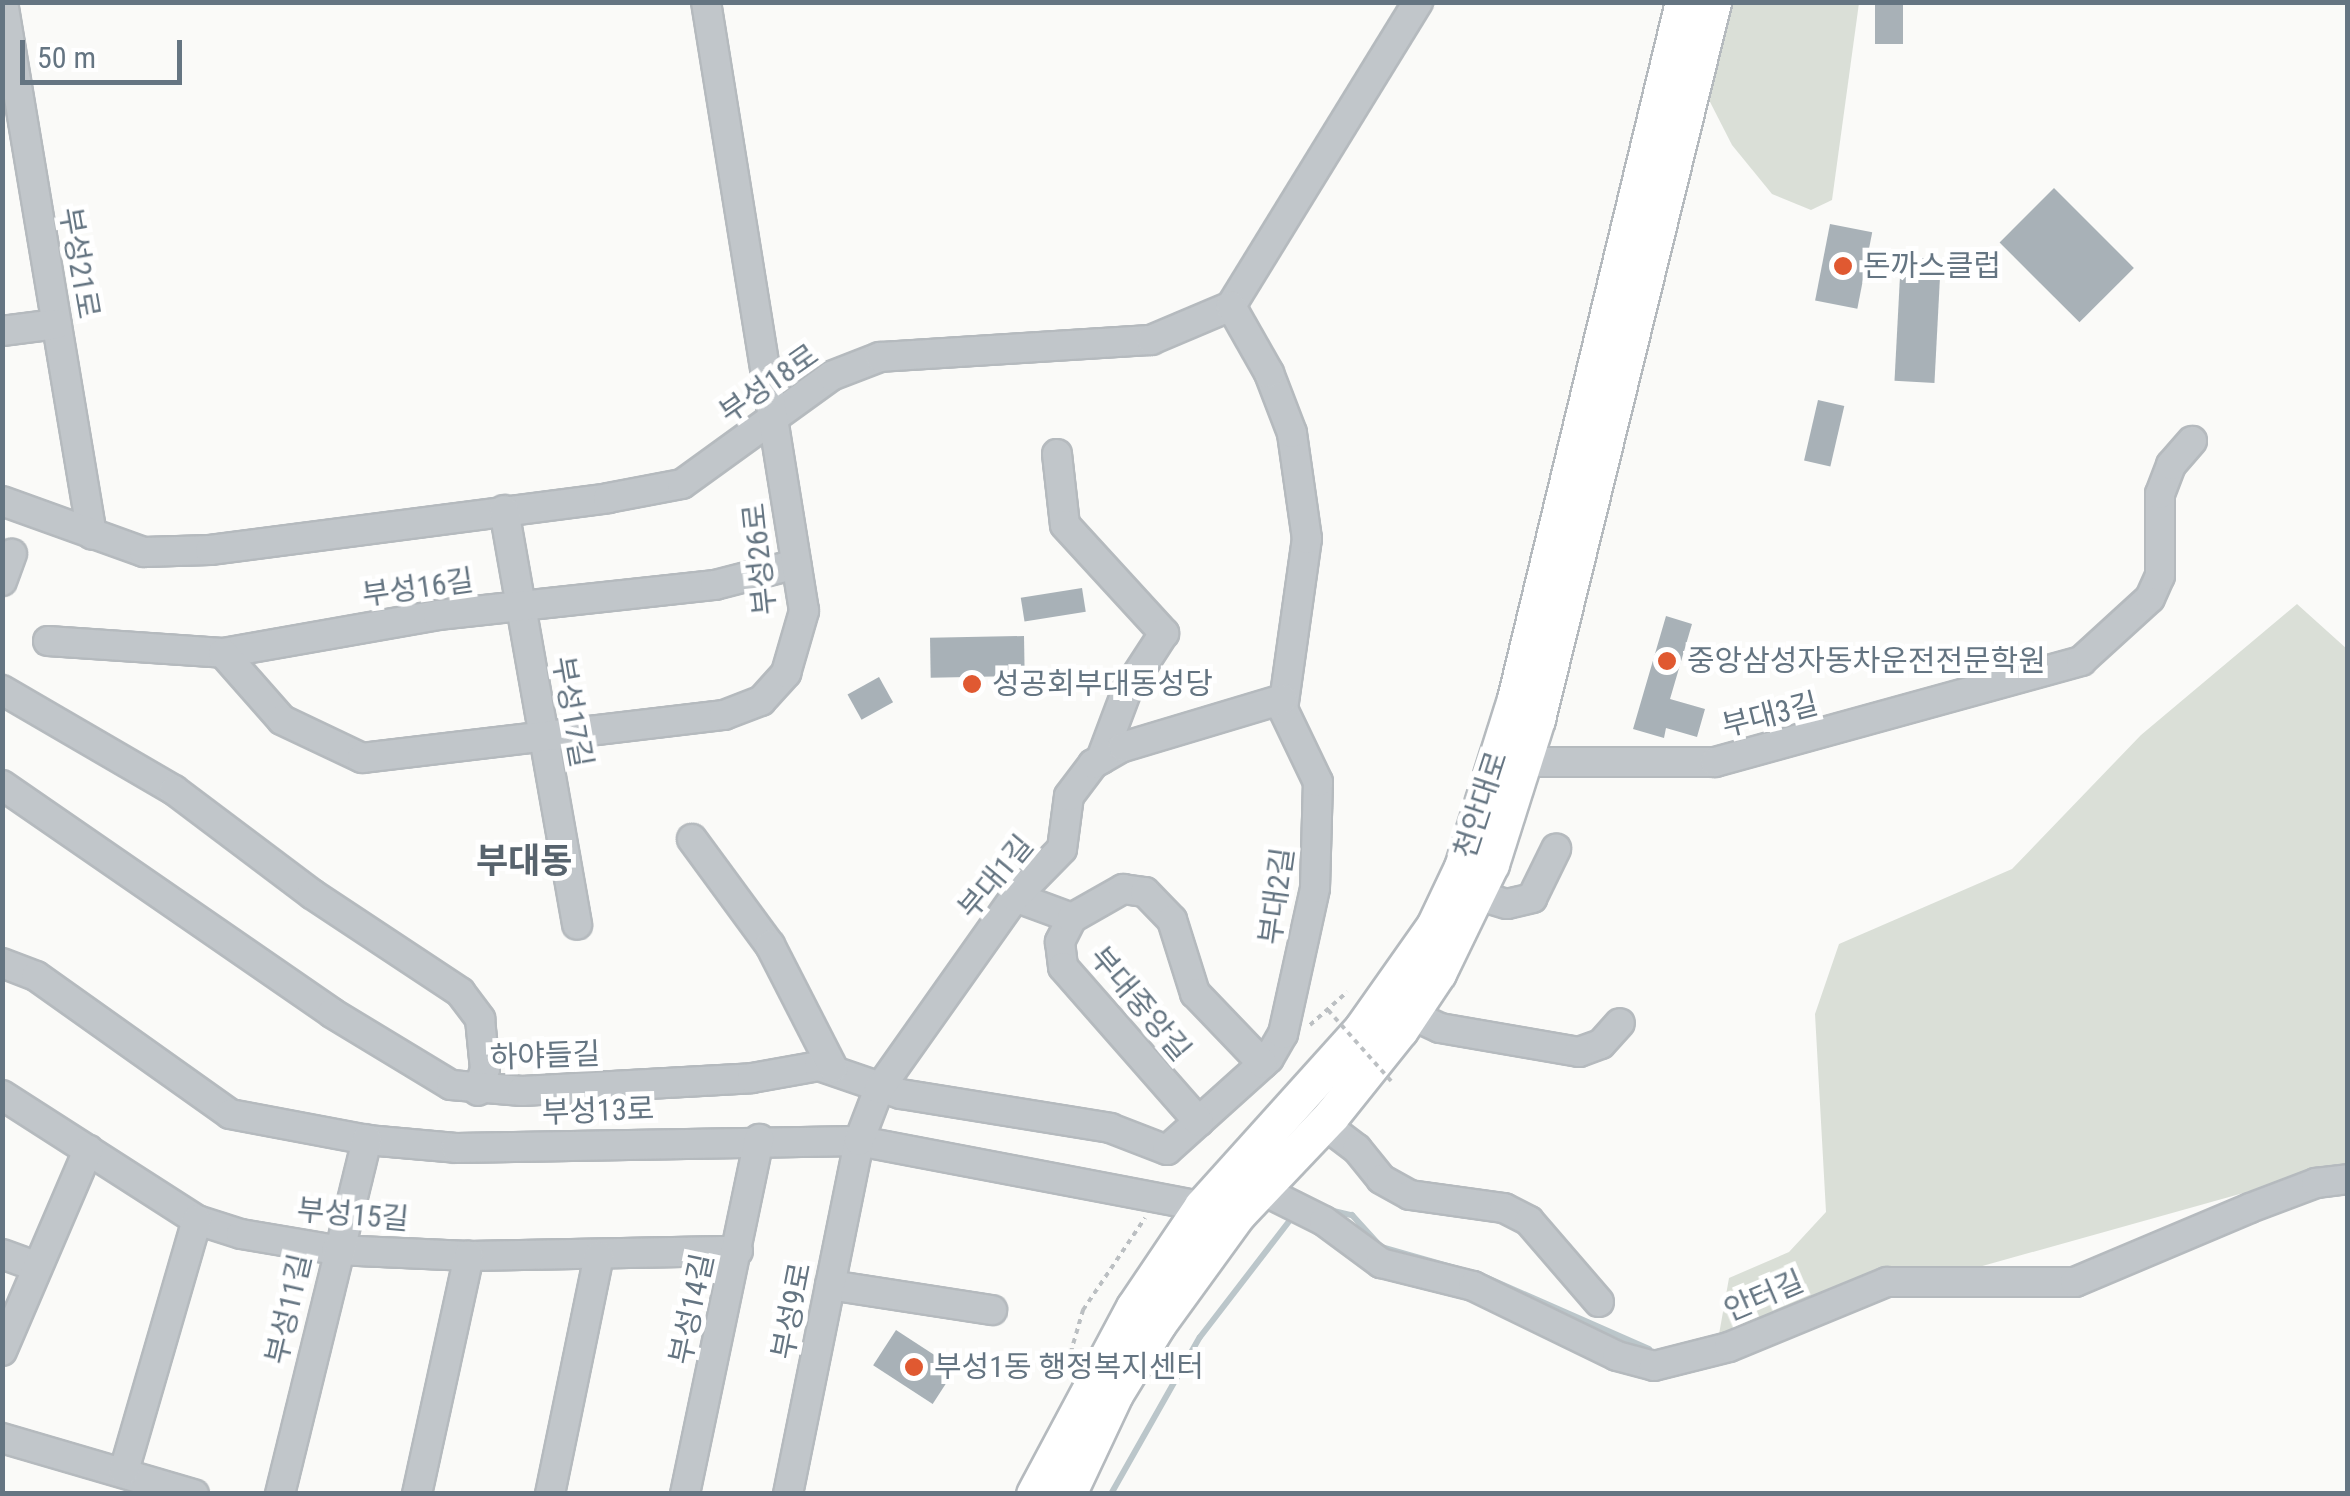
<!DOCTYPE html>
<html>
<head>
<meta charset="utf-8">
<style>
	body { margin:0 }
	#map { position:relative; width:2350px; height:1496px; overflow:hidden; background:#fafaf8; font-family:"Roboto Condensed","Noto Sans KR",sans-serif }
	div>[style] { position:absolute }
	.green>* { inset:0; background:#dadfd7 }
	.stream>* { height:6px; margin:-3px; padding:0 3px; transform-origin:3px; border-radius:3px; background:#bbc6ca }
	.building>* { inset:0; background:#a8b1b7; transform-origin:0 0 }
	.path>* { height:4px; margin-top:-2px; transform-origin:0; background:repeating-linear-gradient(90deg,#bbbfc2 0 5px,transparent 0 10px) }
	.roads { filter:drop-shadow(2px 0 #b5babe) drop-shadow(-2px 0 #b5babe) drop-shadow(0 2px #b5babe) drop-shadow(0 -2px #b5babe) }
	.minor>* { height:28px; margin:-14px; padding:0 14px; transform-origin:14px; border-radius:14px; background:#c1c6ca }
	.major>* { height:35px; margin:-17.5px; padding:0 17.5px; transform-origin:17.5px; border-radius:17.5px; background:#fff }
	.path-bridge>* { height:4px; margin-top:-2px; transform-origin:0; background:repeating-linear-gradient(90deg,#bbbfc2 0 5px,transparent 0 10px) }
	.dots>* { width:28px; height:28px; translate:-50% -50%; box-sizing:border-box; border:5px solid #fff; border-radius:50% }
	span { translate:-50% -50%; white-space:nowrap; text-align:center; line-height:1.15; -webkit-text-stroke:10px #fff; paint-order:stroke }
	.street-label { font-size:30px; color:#657582 }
	.poi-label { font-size:30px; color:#657582 }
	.left { translate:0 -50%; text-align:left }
	.quarter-label { font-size:35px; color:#57636d; font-weight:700 }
	.frame { position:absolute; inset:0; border:5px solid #657582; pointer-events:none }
	.scale { position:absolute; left:20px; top:40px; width:162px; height:45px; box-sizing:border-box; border:5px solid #657582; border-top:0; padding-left:12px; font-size:30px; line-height:35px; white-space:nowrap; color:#657582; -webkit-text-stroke:8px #fff; paint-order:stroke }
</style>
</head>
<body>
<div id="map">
	<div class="green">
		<i style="clip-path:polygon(1730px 3px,1859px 3px,1832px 200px,1811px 210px,1772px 194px,1732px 145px,1708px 98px)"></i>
		<i style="clip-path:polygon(2297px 604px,2347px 649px,2347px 1164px,1718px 1340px,1729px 1278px,1789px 1252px,1826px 1212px,1815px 1014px,1839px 944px,2012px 869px,2141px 735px)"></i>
	</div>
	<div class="stream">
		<i style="left:1325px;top:1209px;width:28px;rotate:13deg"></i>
		<i style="left:1352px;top:1215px;width:43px;rotate:47.8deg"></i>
		<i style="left:1381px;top:1247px;width:81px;rotate:15.8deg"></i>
		<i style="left:1476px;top:1273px;width:189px;rotate:23.7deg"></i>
		<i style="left:1111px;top:1494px;width:180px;rotate:-60.5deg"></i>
		<i style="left:1200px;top:1337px;width:154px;rotate:-52.4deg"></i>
	</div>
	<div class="building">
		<i style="left:1875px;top:2px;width:28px;height:42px"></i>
		<i style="left:2054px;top:188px;width:113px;height:77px;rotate:45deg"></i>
		<i style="left:1830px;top:224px;width:43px;height:78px;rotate:11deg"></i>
		<i style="left:1901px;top:257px;width:40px;height:124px;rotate:3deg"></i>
		<i style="left:1818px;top:400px;width:27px;height:62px;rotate:13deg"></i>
		<i style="left:1082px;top:588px;width:24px;height:62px;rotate:81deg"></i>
		<i style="clip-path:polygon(1666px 616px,1692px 624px,1670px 699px,1705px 709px,1697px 737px,1666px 728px,1664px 738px,1633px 729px)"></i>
		<i style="left:1024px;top:636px;width:40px;height:94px;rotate:89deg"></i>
		<i style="left:879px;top:677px;width:29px;height:36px;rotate:61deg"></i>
		<i style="left:896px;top:1330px;width:71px;height:42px;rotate:33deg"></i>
	</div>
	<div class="path">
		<i style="left:1310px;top:1025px;width:50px;rotate:-41.7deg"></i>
		<i style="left:1065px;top:1372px;width:65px;rotate:-73.8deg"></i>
		<i style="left:1083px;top:1310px;width:111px;rotate:-56deg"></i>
	</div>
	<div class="roads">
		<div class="minor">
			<i style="left:3px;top:2px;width:540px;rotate:80.52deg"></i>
			<i style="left:2px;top:331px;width:55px;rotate:-7.3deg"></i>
			<i style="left:1057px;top:454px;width:71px;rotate:83.6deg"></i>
			<i style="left:1065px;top:525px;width:147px;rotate:47.5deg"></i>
			<i style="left:1164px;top:633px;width:68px;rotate:123deg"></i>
			<i style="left:1127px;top:690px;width:74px;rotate:110.6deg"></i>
			<i style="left:2px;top:501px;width:151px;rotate:19.8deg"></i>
			<i style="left:144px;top:552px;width:66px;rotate:-1.7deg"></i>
			<i style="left:210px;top:550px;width:401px;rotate:-7.4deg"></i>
			<i style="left:608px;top:498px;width:75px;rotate:-10.7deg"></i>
			<i style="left:682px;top:484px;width:184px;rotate:-35.9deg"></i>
			<i style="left:831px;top:376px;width:53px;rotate:-21.2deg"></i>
			<i style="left:880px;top:357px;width:272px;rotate:-3.6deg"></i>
			<i style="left:1151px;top:340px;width:87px;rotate:-23deg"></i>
			<i style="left:1231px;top:306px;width:357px;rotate:-58.4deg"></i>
			<i style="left:504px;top:510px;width:421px;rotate:80deg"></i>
			<i style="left:2px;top:581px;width:29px;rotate:-70deg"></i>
			<i style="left:48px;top:641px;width:175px;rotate:3.9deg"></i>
			<i style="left:223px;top:653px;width:218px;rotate:-10deg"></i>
			<i style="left:438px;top:615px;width:279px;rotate:-6.2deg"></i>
			<i style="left:715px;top:585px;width:84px;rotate:-14.5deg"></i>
			<i style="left:223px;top:653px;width:89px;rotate:48.6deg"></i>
			<i style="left:282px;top:720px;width:89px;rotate:25.4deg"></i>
			<i style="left:362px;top:758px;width:365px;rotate:-6.8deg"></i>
			<i style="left:724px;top:715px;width:40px;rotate:-21deg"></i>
			<i style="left:761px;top:701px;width:38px;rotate:-48deg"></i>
			<i style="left:786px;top:673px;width:65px;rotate:-73.8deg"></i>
			<i style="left:804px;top:611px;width:617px;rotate:-99.14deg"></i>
			<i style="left:2px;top:690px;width:199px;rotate:30.2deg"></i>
			<i style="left:174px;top:790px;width:173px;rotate:37deg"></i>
			<i style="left:312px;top:894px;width:178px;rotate:33.5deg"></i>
			<i style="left:460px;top:992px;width:34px;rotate:53deg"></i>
			<i style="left:480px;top:1019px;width:50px;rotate:84.3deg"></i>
			<i style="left:485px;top:1069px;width:23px;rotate:108deg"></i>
			<i style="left:1526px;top:762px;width:189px"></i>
			<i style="left:1715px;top:762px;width:380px;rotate:-15.4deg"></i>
			<i style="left:2081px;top:661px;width:93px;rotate:-42.4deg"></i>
			<i style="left:2150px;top:598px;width:24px;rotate:-66deg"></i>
			<i style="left:2160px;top:576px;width:82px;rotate:-90deg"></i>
			<i style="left:2160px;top:494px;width:31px;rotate:-69deg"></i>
			<i style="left:2171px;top:465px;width:32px;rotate:-49deg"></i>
			<i style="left:2px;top:785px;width:401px;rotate:34.6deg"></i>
			<i style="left:332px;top:1013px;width:139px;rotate:31.2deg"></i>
			<i style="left:451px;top:1085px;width:71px;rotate:4.8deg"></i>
			<i style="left:522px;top:1091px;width:230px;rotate:-3.2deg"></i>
			<i style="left:752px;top:1078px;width:68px;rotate:-10.2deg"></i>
			<i style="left:819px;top:1066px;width:87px;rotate:18.9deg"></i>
			<i style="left:901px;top:1094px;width:212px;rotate:9.2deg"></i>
			<i style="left:1110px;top:1128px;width:61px;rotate:21.1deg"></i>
			<i style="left:1167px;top:1150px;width:137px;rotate:-42deg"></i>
			<i style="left:1269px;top:1058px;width:28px;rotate:-60deg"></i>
			<i style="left:1283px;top:1034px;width:149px;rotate:-77.6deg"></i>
			<i style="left:1315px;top:888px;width:106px;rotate:-88.4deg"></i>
			<i style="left:1318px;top:782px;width:81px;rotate:-115.6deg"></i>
			<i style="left:1283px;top:709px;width:172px;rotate:-82deg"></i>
			<i style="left:1307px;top:539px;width:107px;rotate:-98.1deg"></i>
			<i style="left:1292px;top:433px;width:64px;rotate:-111deg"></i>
			<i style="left:1269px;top:373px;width:77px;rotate:-119.6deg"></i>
			<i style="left:692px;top:839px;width:132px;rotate:53.7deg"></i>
			<i style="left:770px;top:945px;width:138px;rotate:62.9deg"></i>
			<i style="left:1477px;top:895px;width:31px;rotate:17deg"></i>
			<i style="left:1507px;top:904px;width:26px;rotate:-13deg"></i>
			<i style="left:1532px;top:898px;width:55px;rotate:-63.9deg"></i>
			<i style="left:1015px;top:897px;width:61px;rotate:20.2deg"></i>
			<i style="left:1072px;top:918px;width:27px;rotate:117deg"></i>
			<i style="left:1060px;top:942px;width:25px;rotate:83deg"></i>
			<i style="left:1063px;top:967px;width:206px;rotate:48.7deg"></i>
			<i style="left:1072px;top:918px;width:59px;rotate:-29.6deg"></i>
			<i style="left:1123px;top:889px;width:22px;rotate:8deg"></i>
			<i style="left:1145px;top:892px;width:39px;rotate:46deg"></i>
			<i style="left:1172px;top:920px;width:77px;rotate:72.5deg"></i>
			<i style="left:1195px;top:993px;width:98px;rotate:46.2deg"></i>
			<i style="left:2px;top:963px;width:36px;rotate:21deg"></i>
			<i style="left:36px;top:976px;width:238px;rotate:35.4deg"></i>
			<i style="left:230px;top:1114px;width:139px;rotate:10.7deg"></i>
			<i style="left:367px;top:1140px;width:89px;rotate:5.1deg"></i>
			<i style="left:456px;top:1148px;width:403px;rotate:-1deg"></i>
			<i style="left:859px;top:1141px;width:368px;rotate:10.8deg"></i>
			<i style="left:1410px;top:1014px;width:33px;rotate:25deg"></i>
			<i style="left:1440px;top:1028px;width:141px;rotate:9.8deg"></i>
			<i style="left:1579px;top:1052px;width:23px;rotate:-20deg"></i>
			<i style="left:1601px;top:1044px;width:28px;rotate:-48deg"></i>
			<i style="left:2px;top:1095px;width:232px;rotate:32.7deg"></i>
			<i style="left:197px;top:1220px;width:46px;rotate:17.7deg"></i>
			<i style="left:241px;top:1234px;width:96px;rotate:9.6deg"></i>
			<i style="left:336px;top:1250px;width:133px;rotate:2.6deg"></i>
			<i style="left:469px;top:1256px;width:269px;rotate:-1.1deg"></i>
			<i style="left:1324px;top:1124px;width:41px;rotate:37.1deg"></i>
			<i style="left:1357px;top:1149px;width:38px;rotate:51deg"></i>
			<i style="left:1381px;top:1179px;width:33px;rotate:29deg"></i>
			<i style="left:1410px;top:1195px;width:95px;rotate:7.9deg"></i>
			<i style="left:1504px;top:1208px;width:28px;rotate:27deg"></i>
			<i style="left:1529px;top:1221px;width:107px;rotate:49.2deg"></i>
			<i style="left:1244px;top:1181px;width:89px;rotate:26.6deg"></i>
			<i style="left:1324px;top:1221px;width:71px;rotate:36.4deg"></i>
			<i style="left:1381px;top:1263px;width:95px;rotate:14deg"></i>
			<i style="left:1473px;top:1286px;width:160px;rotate:25.9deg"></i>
			<i style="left:1617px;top:1356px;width:38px;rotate:15deg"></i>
			<i style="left:1654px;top:1366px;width:77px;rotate:-14.2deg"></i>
			<i style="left:1729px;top:1347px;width:171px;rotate:-22.4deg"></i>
			<i style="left:1887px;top:1282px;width:188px"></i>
			<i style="left:2075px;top:1282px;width:190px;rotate:-22.9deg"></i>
			<i style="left:2250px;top:1208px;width:71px;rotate:-20.7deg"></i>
			<i style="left:2316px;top:1183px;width:32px;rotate:-7deg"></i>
			<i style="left:2px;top:1254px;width:35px;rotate:20deg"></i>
			<i style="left:830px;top:1285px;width:164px;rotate:8.8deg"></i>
			<i style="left:2px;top:1351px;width:219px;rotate:-66.8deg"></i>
			<i style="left:2px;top:1438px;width:200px;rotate:16.3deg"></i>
			<i style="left:124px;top:1471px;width:261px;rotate:-73.8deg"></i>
			<i style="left:280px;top:1494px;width:365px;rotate:-76.2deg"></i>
			<i style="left:417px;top:1494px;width:244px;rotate:-77.7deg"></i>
			<i style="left:550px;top:1494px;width:243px;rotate:-78.4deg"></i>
			<i style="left:685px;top:1494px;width:363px;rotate:-78.2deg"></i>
			<i style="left:788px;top:1494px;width:360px;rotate:-78.6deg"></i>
			<i style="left:859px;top:1141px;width:56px;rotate:-69deg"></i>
			<i style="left:879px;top:1089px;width:235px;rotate:-54.7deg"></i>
			<i style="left:1015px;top:897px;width:67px;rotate:-45.6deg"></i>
			<i style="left:1062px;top:849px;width:53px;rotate:-82.5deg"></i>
			<i style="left:1069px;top:796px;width:40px;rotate:-53deg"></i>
			<i style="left:1093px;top:764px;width:34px;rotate:-30deg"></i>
			<i style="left:1123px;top:747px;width:167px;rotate:-16.7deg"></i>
		</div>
		<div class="major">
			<i style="left:1034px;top:1494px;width:212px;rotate:-61.9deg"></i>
			<i style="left:1134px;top:1307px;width:122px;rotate:-56deg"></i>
			<i style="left:1202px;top:1206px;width:239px;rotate:-48deg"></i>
			<i style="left:1362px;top:1028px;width:125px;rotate:-54.8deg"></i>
			<i style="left:1434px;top:926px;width:65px;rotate:-64.6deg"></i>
			<i style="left:1462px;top:867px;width:176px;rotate:-72.5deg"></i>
			<i style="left:1515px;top:699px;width:717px;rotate:-76.45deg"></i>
			<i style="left:1068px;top:1494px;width:110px;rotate:-64.8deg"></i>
			<i style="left:1115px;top:1394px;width:82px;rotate:-58.4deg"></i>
			<i style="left:1158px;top:1324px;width:136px;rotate:-54deg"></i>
			<i style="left:1238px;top:1214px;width:135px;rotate:-46.5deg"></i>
			<i style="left:1331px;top:1116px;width:110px;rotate:-51.3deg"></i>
			<i style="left:1400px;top:1030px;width:69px;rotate:-56.3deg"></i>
			<i style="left:1438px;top:973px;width:121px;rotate:-64.1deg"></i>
			<i style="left:1491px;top:864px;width:152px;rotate:-72.4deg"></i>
			<i style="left:1537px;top:719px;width:738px;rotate:-76.21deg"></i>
		</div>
	</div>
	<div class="path-bridge">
		<i style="left:1328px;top:1010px;width:96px;rotate:48.4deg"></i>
	</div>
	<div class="dots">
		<i style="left:1843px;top:266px;background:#e05931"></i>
		<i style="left:1667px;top:661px;background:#e05931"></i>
		<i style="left:972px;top:684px;background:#e05931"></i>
		<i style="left:914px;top:1367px;background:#e05931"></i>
	</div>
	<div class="street-label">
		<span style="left:79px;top:263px;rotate:80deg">부성21로</span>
		<span style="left:769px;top:384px;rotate:-35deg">부성18로</span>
		<span style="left:760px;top:559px;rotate:-96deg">부성26로</span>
		<span style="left:418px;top:588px;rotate:-8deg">부성16길</span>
		<span style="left:572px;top:712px;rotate:80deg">부성17길</span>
		<span style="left:1770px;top:715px;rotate:-14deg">부대3길</span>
		<span style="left:1481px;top:805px;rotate:-72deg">천안대로</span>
		<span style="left:996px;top:877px;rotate:-50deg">부대1길</span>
		<span style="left:1277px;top:896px;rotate:-82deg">부대2길</span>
		<span style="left:1140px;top:1004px;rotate:50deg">부대중앙길</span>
		<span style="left:545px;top:1056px;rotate:-2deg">하야들길</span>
		<span style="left:598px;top:1111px;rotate:-2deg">부성13로</span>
		<span style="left:353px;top:1215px;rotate:5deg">부성15길</span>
		<span style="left:1764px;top:1296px;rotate:-23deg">안터길</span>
		<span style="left:289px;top:1309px;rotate:-77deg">부성11길</span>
		<span style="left:692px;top:1309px;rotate:-78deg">부성14길</span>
		<span style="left:792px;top:1311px;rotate:-79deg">부성9로</span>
	</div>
	<div class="poi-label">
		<span class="left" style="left:1863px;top:266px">돈까스클럽</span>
		<span class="left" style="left:1687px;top:661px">중앙삼성자동차운전전문학원</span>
		<span class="left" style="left:992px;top:684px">성공회부대동성당</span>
		<span class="left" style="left:934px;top:1367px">부성1동 행정복지센터</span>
	</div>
	<div class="quarter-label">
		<span style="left:524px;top:862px">부대동</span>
	</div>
	<div class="frame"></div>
	<div class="scale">50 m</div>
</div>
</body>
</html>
